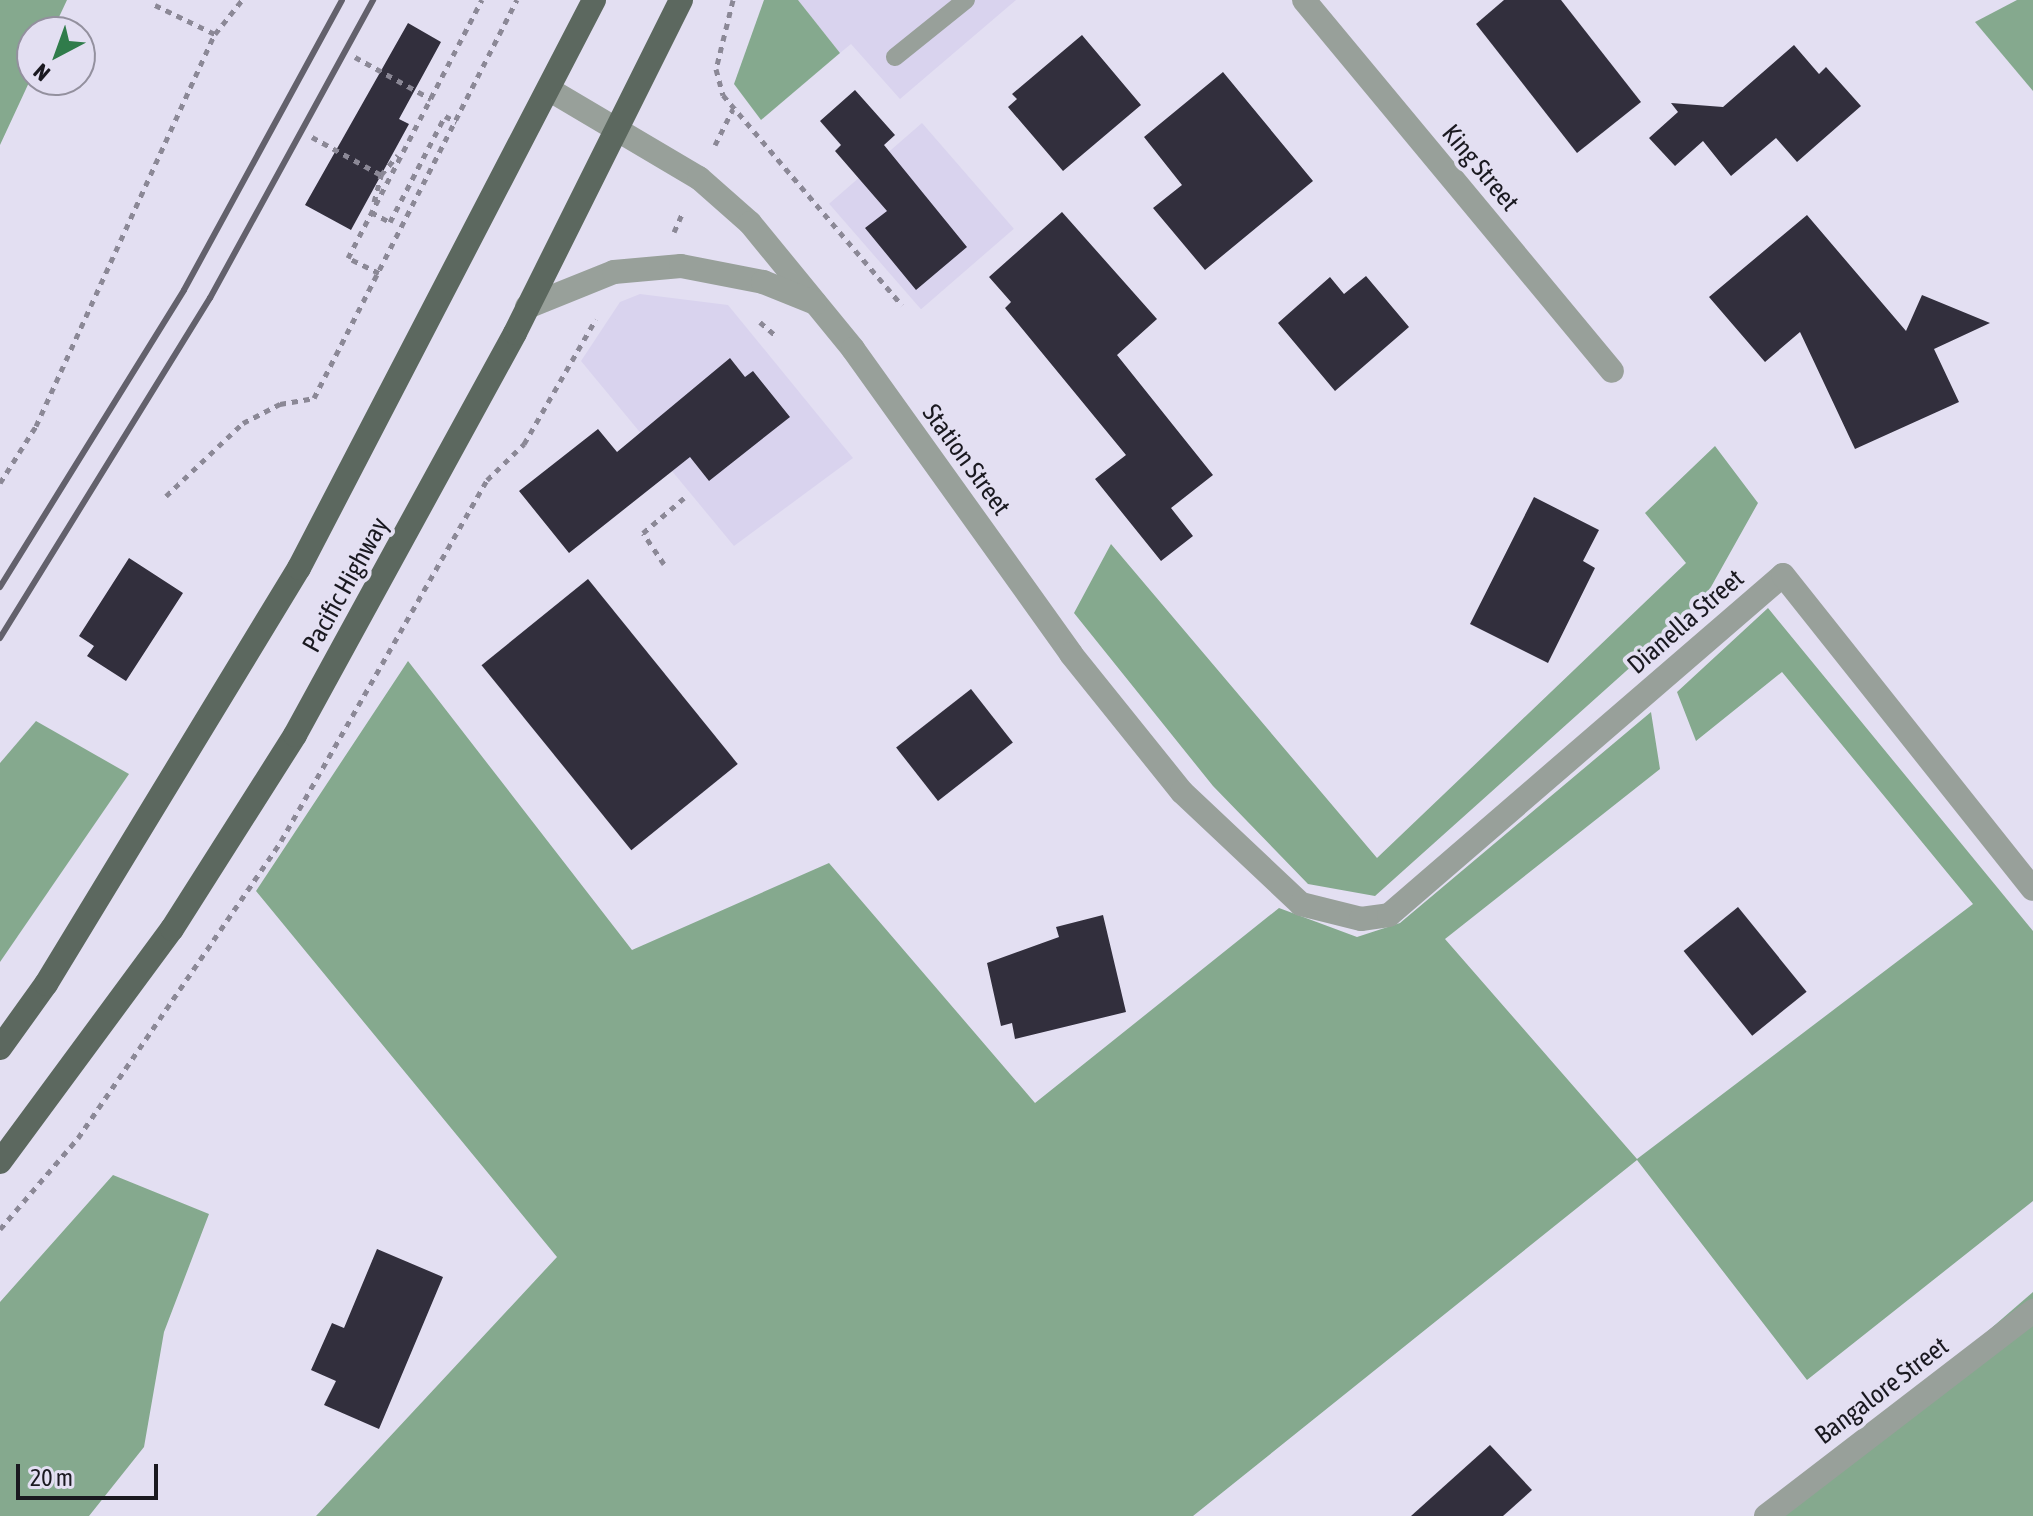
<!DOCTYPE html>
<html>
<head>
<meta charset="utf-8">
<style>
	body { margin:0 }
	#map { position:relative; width:2033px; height:1516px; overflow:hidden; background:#e3dff2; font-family:"Asap Condensed",sans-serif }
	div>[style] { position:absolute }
	.built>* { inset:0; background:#d9d3ee; transform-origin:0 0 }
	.forest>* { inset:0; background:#85a98e }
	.building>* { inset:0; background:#322f3d; transform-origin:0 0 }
	.path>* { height:5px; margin-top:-2.5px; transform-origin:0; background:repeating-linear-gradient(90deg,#8b8896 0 6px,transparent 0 12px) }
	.service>* { height:18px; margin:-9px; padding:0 9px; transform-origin:9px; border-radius:9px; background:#98a09a }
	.minor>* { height:24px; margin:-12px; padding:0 12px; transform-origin:12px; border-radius:12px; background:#98a09a }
	.primary>* { height:24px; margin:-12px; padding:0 12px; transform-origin:12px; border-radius:12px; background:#5c685f }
	.rail>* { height:6px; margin:-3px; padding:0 3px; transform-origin:3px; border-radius:3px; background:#63616c }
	span { translate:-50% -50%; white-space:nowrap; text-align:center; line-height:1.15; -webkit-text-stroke:8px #e3dff2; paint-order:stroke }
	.street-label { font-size:26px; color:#1a1920 }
	.north { position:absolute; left:16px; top:16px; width:80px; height:80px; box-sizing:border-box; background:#e3dff2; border:2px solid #93909e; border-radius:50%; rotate:221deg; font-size:22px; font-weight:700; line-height:32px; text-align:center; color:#1a1920 }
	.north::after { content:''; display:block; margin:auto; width:28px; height:36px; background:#307c4b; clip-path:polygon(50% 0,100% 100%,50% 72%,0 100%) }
	.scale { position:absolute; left:16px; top:1464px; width:142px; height:36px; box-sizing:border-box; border:4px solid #1a1920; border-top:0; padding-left:10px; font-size:24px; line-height:28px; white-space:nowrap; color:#1a1920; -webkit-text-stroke:6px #e3dff2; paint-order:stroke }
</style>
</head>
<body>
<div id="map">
	<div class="built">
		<i style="clip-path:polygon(798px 0,1016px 0,900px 99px,851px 44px,840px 53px)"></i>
		<i style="left:922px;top:123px;width:140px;height:123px;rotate:49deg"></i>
		<i style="clip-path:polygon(640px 294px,728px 305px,853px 458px,734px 546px,581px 361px,620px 302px)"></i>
	</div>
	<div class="forest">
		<i style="clip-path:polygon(0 0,67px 0,52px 32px,32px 32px,32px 76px,0 145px)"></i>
		<i style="clip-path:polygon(764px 0,798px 0,840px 53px,761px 120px,734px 84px)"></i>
		<i style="clip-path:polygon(2017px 0,2033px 0,2033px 91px,1975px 22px)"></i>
		<i style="clip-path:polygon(1715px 446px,1758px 503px,1702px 603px,1375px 896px,1308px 884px,1213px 786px,1074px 613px,1111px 544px,1377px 858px,1686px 563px,1645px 513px)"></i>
		<i style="clip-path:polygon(1768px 608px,2033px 931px,2033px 1201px,1807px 1380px,1637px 1160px,1193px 1516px,316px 1516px,557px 1257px,256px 891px,408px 661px,632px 950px,829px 863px,1035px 1103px,1279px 908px,1357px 937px,1400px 923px,1651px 712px,1660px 769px,1445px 939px,1637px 1159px,1973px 904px,1782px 672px,1696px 741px,1677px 692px)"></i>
		<i style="clip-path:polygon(36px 721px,129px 774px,0 962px,0 763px)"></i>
		<i style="clip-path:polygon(113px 1175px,209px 1214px,164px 1332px,144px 1447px,89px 1516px,0 1516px,0 1302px)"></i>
		<i style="clip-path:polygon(2033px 1292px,2033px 1516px,1775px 1516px,1854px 1447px)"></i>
	</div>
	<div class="building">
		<i style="clip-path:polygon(1504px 0,1561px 0,1641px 102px,1577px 153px,1476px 24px)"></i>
		<i style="clip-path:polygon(408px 23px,441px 42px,399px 119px,409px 124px,351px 230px,305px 205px)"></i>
		<i style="clip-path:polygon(1082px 35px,1141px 105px,1063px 171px,1008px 107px,1017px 99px,1012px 94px)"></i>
		<i style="clip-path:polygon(1794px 45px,1819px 74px,1826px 67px,1861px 106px,1797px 162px,1776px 138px,1731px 176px,1703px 141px,1675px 166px,1649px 138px,1678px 112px,1671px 103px,1723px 107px)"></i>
		<i style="clip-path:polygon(1223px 72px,1313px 181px,1205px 270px,1153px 208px,1182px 185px,1144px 137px)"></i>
		<i style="clip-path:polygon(855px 90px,895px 135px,884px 145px,967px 247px,916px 290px,865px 228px,887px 211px,835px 151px,841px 145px,820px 121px)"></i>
		<i style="clip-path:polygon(1062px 212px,1157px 319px,1117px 355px,1213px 475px,1171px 508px,1193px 536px,1161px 561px,1095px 479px,1126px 455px,1005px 308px,1011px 302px,989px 277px)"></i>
		<i style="clip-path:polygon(1807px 215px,1906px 331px,1922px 295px,1990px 323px,1934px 349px,1959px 402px,1855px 449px,1800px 332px,1765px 362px,1709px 297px)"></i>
		<i style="clip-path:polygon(1366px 276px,1409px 327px,1335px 391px,1278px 323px,1330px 277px,1344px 294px)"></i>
		<i style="clip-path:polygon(730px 358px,745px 377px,753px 371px,790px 417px,709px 481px,690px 457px,569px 553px,519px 491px,598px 429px,617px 452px)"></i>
		<i style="clip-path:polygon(1534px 497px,1599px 530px,1583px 561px,1595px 568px,1548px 663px,1470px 624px)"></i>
		<i style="clip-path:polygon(129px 558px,183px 593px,126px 681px,87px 656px,94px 646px,79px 636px)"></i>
		<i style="left:588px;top:579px;width:238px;height:137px;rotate:51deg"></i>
		<i style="left:971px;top:689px;width:68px;height:95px;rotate:52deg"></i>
		<i style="left:1738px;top:907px;width:109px;height:70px;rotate:51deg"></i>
		<i style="clip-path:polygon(1103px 915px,1126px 1012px,1015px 1039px,1012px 1023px,1001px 1026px,987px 963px,1059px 937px,1056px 927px)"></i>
		<i style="clip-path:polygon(377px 1249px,443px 1277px,379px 1429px,324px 1405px,336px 1381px,311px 1370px,332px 1323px,344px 1328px)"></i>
		<i style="clip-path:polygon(1490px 1445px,1532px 1490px,1503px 1516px,1411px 1516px)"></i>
	</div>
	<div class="path">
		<i style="left:733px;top:0;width:71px;rotate:103.8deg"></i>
		<i style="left:716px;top:69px;width:27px;rotate:75deg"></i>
		<i style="left:723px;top:95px;width:276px;rotate:49.6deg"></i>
		<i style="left:155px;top:5px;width:67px;rotate:25.8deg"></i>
		<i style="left:355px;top:57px;width:87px;rotate:28.9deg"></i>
		<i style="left:312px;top:137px;width:79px;rotate:28.8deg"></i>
		<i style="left:715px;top:145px;width:40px;rotate:-63.4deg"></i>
		<i style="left:374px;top:202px;width:28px;rotate:-75deg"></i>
		<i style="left:381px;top:175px;width:26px;rotate:-50deg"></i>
		<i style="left:371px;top:212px;width:21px;rotate:28deg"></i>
		<i style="left:390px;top:222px;width:119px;rotate:-62.6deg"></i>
		<i style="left:445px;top:116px;width:13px;rotate:27deg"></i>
		<i style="left:674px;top:232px;width:22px;rotate:-66deg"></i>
		<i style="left:379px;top:273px;width:34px;rotate:-154deg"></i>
		<i style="left:348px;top:258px;width:291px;rotate:-62.6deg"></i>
		<i style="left:760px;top:322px;width:20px;rotate:41deg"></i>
		<i style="left:0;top:483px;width:67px;rotate:-57.7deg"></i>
		<i style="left:36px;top:426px;width:431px;rotate:-65.5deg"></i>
		<i style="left:215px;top:34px;width:43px;rotate:-51.5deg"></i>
		<i style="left:166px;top:496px;width:106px;rotate:-43.5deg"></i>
		<i style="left:243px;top:423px;width:42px;rotate:-27.2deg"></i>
		<i style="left:280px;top:404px;width:35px;rotate:-10deg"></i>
		<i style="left:314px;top:398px;width:447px;rotate:-63deg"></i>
		<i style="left:664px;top:564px;width:37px;rotate:-124deg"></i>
		<i style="left:643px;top:533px;width:54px;rotate:-40.5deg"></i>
		<i style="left:0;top:1229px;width:120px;rotate:-49.4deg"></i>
		<i style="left:78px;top:1138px;width:360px;rotate:-55.6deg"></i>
		<i style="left:281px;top:841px;width:416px;rotate:-60.3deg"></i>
		<i style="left:487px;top:480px;width:52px;rotate:-44.2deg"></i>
		<i style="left:524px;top:444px;width:144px;rotate:-60.1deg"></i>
	</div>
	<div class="service">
		<i style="left:895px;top:57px;width:91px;rotate:-38.8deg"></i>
	</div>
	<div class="minor">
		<i style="left:1304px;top:0;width:482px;rotate:50.3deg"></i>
		<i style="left:550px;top:90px;width:173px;rotate:30.6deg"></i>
		<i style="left:699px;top:178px;width:68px;rotate:41.4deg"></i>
		<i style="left:750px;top:223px;width:163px;rotate:50.7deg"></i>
		<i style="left:853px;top:349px;width:375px;rotate:54.4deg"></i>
		<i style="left:1071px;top:654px;width:177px;rotate:51.2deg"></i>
		<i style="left:1182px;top:792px;width:163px;rotate:43.3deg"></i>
		<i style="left:1301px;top:904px;width:62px;rotate:14deg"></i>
		<i style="left:1361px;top:919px;width:28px;rotate:-8deg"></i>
		<i style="left:1389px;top:915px;width:520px;rotate:-40.79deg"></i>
		<i style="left:1783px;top:575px;width:401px;rotate:51.5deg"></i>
		<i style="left:527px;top:307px;width:94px;rotate:-21.9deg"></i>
		<i style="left:614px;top:272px;width:67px;rotate:-5.1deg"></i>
		<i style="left:681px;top:266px;width:84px;rotate:11deg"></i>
		<i style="left:763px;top:282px;width:56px;rotate:22deg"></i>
		<i style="left:1766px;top:1516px;width:337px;rotate:-37.5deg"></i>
	</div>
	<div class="primary">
		<i style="left:0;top:1048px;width:79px;rotate:-54.3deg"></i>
		<i style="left:46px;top:984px;width:487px;rotate:-58.7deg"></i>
		<i style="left:299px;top:568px;width:640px;rotate:-62.55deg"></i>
		<i style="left:0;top:1162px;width:290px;rotate:-53.6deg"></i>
		<i style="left:172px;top:929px;width:230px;rotate:-57.6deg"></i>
		<i style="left:295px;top:735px;width:458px;rotate:-61.3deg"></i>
		<i style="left:515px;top:333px;width:372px;rotate:-63.5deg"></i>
	</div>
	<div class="rail">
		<i style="left:0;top:587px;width:349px;rotate:-58.2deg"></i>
		<i style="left:184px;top:290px;width:330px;rotate:-61.4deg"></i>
		<i style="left:0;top:638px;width:400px;rotate:-58.3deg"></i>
		<i style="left:210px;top:298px;width:340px;rotate:-61.3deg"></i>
	</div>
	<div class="street-label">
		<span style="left:1480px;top:168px;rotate:50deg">King Street</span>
		<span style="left:966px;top:460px;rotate:54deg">Station Street</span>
		<span style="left:346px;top:585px;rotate:-61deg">Pacific Highway</span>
		<span style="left:1686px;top:622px;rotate:-41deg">Dianella Street</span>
		<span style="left:1882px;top:1391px;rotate:-37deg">Bangalore Street</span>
	</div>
	<div class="north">N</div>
	<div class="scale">20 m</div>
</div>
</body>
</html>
